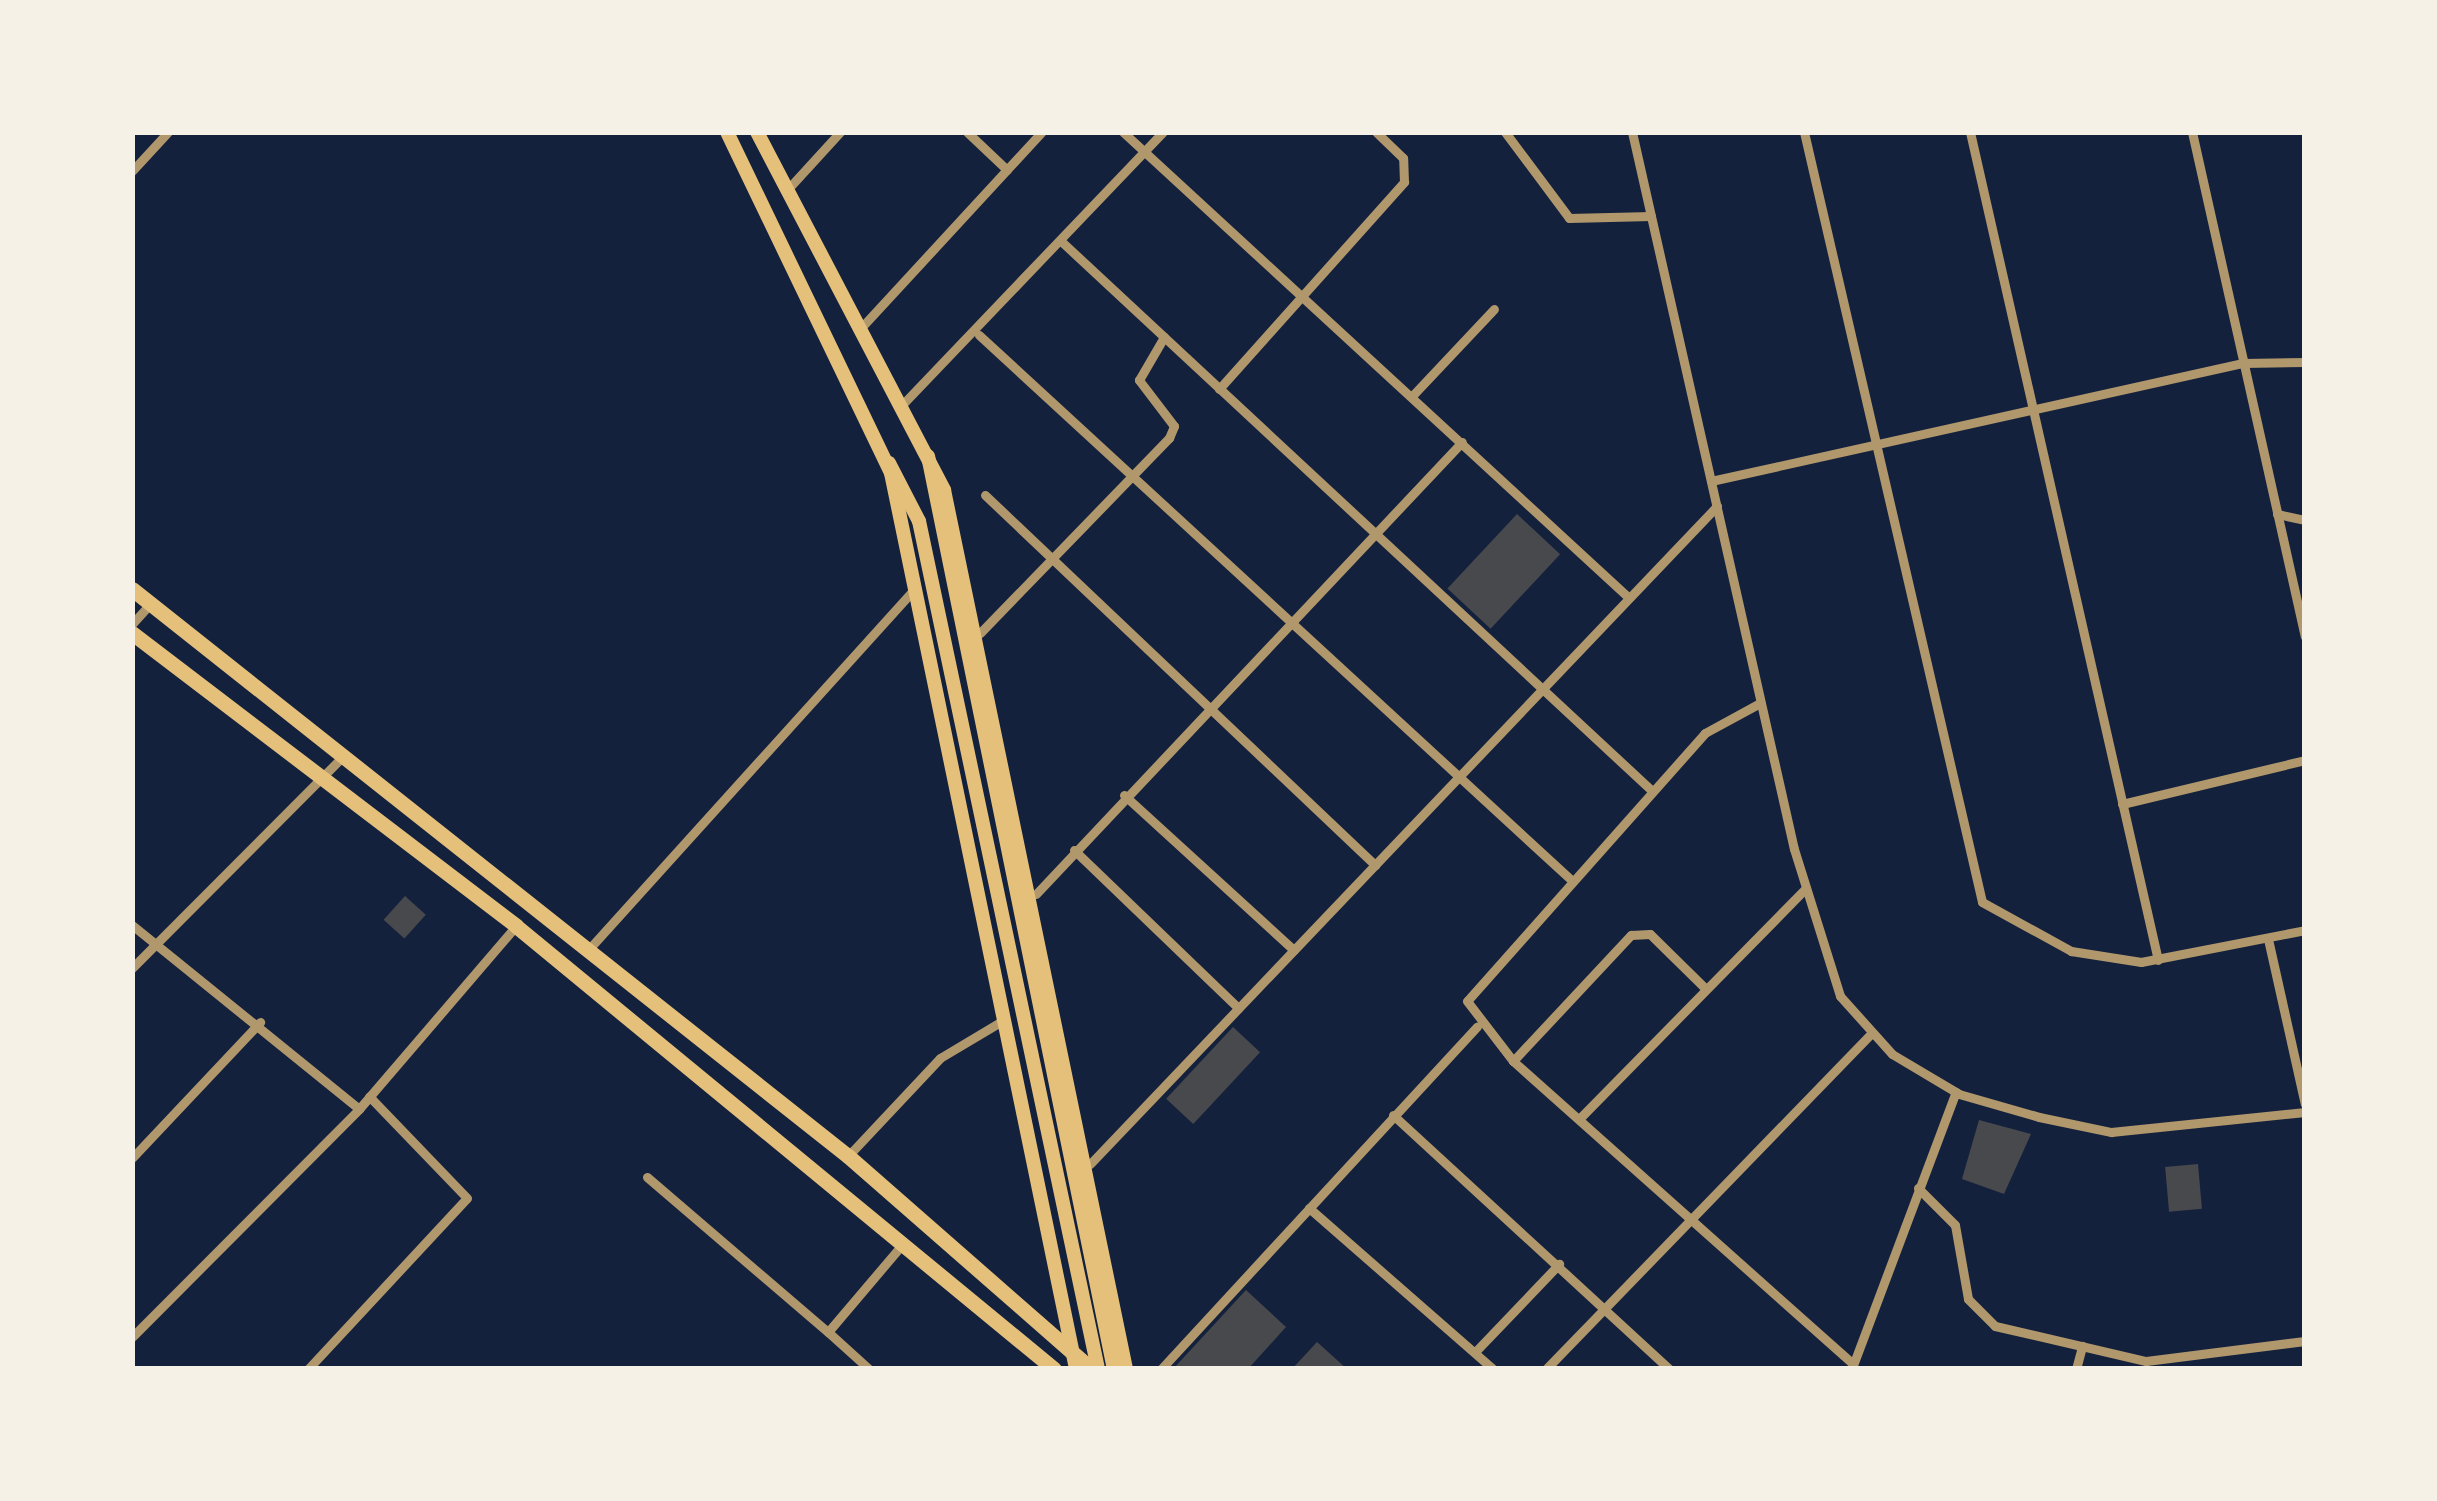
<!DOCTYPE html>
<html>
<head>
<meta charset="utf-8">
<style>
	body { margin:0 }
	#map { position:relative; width:2437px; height:1501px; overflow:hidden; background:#14213d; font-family:Cabin,sans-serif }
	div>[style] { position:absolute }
	.building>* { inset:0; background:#48494c; transform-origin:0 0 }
	.minor>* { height:9px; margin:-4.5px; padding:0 4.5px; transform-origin:4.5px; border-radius:4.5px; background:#b1986c }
	.secondary>* { height:14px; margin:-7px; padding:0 7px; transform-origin:7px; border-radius:7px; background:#e5c07b }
	.primary>* { height:15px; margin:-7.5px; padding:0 7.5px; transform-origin:7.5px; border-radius:7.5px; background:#e5c07b }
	span { translate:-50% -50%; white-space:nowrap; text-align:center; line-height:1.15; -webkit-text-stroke:12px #f6f1e7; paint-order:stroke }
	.frame { position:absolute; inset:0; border:135px solid #f6f1e7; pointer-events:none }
</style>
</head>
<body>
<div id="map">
	<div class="building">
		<i style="left:1517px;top:514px;width:59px;height:102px;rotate:43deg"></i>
		<i style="left:405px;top:896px;width:28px;height:32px;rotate:42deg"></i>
		<i style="left:1233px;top:1027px;width:37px;height:98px;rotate:43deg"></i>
		<i style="clip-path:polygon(1979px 1120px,2031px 1134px,2004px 1194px,1962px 1179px)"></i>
		<i style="left:2198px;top:1164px;width:45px;height:33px;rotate:85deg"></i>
		<i style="clip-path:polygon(1246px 1290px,1286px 1327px,1248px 1369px,1173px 1369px)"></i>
		<i style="clip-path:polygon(1317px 1342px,1347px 1369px,1292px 1369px)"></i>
	</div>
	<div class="minor">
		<i style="left:967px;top:132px;width:55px;rotate:43.5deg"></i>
		<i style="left:1123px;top:132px;width:688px;rotate:42.64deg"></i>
		<i style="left:1505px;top:132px;width:107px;rotate:53.3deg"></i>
		<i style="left:1569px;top:218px;width:82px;rotate:-1.4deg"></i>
		<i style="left:1632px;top:132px;width:735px;rotate:77.27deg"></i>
		<i style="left:1794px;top:849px;width:154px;rotate:72.6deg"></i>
		<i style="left:1840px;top:996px;width:78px;rotate:48.1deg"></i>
		<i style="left:1892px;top:1054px;width:78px;rotate:30.8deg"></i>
		<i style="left:1959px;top:1094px;width:83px;rotate:16deg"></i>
		<i style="left:2039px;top:1117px;width:74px;rotate:11.8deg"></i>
		<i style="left:2111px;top:1132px;width:195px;rotate:-5.9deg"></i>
		<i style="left:1804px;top:132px;width:790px;rotate:76.98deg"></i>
		<i style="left:1982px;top:902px;width:102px;rotate:28.8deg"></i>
		<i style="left:2071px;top:951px;width:71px;rotate:8.9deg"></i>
		<i style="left:2141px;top:962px;width:167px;rotate:-11deg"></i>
		<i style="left:1970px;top:132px;width:849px;rotate:77.21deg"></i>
		<i style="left:2192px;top:132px;width:517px;rotate:77.39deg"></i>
		<i style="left:132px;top:171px;width:53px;rotate:-47.3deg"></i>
		<i style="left:787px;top:190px;width:79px;rotate:-47.6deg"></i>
		<i style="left:1062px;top:242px;width:805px;rotate:42.93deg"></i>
		<i style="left:859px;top:330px;width:270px;rotate:-47.3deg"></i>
		<i style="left:979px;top:335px;width:802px;rotate:42.62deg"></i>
		<i style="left:1219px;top:389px;width:278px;rotate:-48.2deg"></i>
		<i style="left:1404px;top:182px;width:24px;rotate:-92deg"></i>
		<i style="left:1403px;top:158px;width:37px;rotate:-136deg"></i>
		<i style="left:1413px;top:395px;width:118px;rotate:-46.7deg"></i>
		<i style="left:900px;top:407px;width:381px;rotate:-46.3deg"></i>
		<i style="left:1711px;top:481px;width:545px;rotate:-12.51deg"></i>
		<i style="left:2243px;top:363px;width:62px;rotate:-0.9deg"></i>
		<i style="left:985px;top:495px;width:538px;rotate:43.49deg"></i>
		<i style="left:2277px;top:514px;width:29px;rotate:12deg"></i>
		<i style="left:132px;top:624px;width:28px;rotate:-48deg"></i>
		<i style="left:980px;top:633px;width:272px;rotate:-45.9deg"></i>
		<i style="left:1169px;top:438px;width:13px;rotate:-67deg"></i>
		<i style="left:1174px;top:426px;width:58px;rotate:-127.3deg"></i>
		<i style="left:1139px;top:380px;width:50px;rotate:-59.8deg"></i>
		<i style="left:1760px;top:703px;width:63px;rotate:151.4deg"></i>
		<i style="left:1705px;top:733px;width:358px;rotate:131.6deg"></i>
		<i style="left:1467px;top:1001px;width:76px;rotate:52.5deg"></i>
		<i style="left:1513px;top:1061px;width:455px;rotate:41.7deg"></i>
		<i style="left:1124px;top:795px;width:230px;rotate:42.4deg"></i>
		<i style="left:2122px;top:804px;width:188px;rotate:-13.5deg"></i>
		<i style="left:1074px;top:850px;width:228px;rotate:43.9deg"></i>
		<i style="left:1036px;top:894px;width:621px;rotate:-46.7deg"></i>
		<i style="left:132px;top:925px;width:292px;rotate:39deg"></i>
		<i style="left:2268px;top:939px;width:169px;rotate:77.4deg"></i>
		<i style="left:589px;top:949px;width:486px;rotate:-47.9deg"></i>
		<i style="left:132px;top:968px;width:301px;rotate:-45.1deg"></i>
		<i style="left:1513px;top:1061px;width:173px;rotate:-46.9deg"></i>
		<i style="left:1631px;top:935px;width:19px;rotate:-3deg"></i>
		<i style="left:1650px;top:934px;width:78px;rotate:44.5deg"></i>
		<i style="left:1393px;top:1115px;width:375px;rotate:42.6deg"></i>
		<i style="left:1579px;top:1119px;width:324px;rotate:-45.5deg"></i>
		<i style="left:848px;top:1156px;width:134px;rotate:-46.8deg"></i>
		<i style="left:940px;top:1058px;width:72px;rotate:-30.8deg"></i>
		<i style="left:132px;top:1158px;width:187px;rotate:-46.7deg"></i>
		<i style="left:1090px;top:1164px;width:909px;rotate:-46.38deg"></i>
		<i style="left:647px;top:1177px;width:238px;rotate:40.6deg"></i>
		<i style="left:1918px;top:1188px;width:52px;rotate:45deg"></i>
		<i style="left:1955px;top:1225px;width:75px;rotate:80deg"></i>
		<i style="left:1968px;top:1299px;width:38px;rotate:45deg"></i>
		<i style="left:1995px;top:1326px;width:155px;rotate:13.1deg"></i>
		<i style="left:2146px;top:1361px;width:160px;rotate:-7.2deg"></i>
		<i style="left:1309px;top:1208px;width:244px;rotate:41.2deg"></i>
		<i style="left:132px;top:1337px;width:322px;rotate:-45.1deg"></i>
		<i style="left:359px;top:1109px;width:241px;rotate:-49.4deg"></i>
		<i style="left:1475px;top:1352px;width:122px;rotate:-46.3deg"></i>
		<i style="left:1852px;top:1368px;width:295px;rotate:-69.4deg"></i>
		<i style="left:308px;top:1369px;width:233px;rotate:-47.1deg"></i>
		<i style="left:467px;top:1198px;width:141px;rotate:-133.9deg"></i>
		<i style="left:869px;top:1369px;width:55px;rotate:-137.9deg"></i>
		<i style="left:828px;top:1332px;width:113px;rotate:-49.7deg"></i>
		<i style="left:1161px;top:1369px;width:466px;rotate:-47.3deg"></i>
		<i style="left:1546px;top:1369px;width:465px;rotate:-45.9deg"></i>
		<i style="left:2076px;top:1369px;width:24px;rotate:-75deg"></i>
	</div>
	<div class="secondary">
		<i style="left:727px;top:132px;width:378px;rotate:64.3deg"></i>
		<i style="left:891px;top:473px;width:915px;rotate:78.33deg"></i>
		<i style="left:757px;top:132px;width:404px;rotate:62.4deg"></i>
		<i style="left:944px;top:490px;width:898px;rotate:78.3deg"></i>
		<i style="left:928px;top:456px;width:932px;rotate:78.49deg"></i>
		<i style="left:889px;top:463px;width:65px;rotate:62.7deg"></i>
		<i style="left:919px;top:521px;width:867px;rotate:78.08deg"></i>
	</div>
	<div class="primary">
		<i style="left:132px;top:589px;width:913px;rotate:38.38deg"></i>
		<i style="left:848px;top:1156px;width:323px;rotate:41.2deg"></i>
		<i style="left:132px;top:633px;width:483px;rotate:37.3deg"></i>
		<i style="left:516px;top:926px;width:697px;rotate:39.47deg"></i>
	</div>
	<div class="frame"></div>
</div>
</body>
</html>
